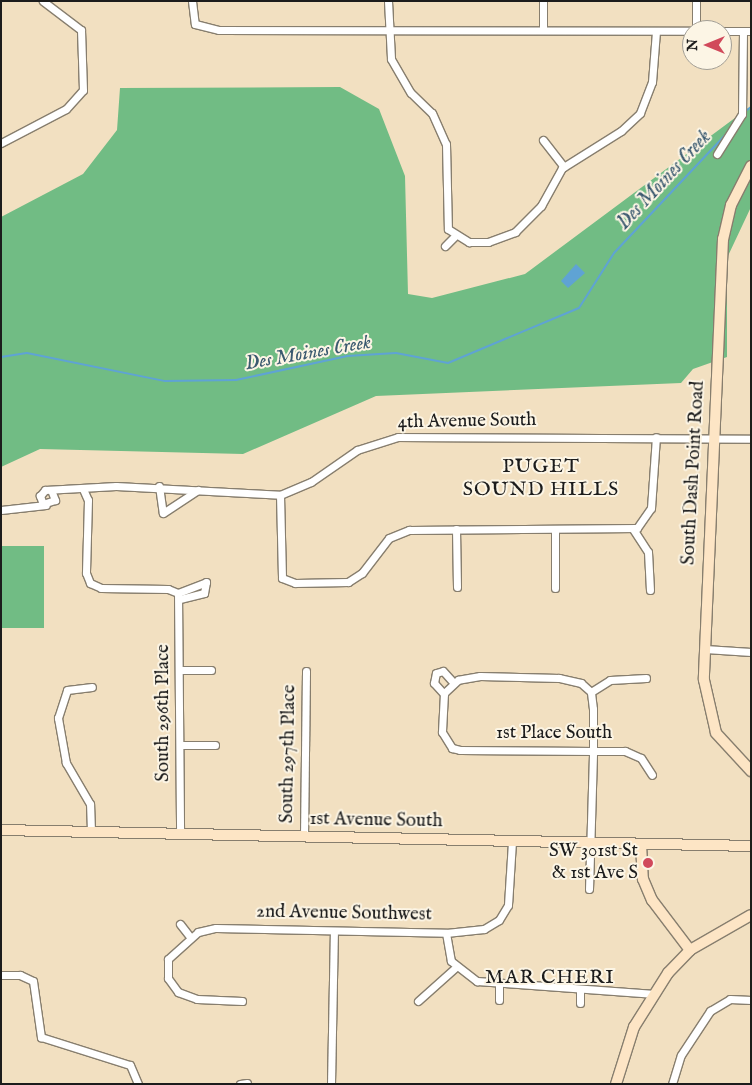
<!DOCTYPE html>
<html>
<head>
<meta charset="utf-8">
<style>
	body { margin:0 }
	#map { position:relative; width:752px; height:1085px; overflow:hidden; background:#f2e0c1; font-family:"IM FELL English",serif }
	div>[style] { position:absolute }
	.forest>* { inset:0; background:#71bc84; transform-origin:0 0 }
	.water>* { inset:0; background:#5fa3d4 }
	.stream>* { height:2px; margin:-1px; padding:0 1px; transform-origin:1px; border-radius:1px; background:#5fa3d4 }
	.roads { filter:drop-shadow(1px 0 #877e6e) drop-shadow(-1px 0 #877e6e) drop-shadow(0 1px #877e6e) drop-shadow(0 -1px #877e6e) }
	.street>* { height:7px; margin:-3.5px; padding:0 3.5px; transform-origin:3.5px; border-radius:3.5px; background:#fff }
	.secondary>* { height:10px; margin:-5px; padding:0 5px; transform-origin:5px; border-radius:5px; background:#fde5c5 }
	.dots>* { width:14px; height:14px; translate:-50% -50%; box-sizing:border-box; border:2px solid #fcf5e5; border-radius:50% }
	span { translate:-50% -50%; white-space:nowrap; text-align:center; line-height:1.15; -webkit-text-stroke:4px #fcf5e5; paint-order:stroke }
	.street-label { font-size:19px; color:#1c1c1c }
	.poi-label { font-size:19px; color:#1c1c1c }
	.right { translate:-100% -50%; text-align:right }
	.water-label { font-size:20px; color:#3a596f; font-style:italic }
	.neighbourhood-label { font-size:20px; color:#1c1c1c; letter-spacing:1px }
	.frame { position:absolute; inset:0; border:2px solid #1c1c1c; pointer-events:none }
	.north { position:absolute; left:682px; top:20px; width:50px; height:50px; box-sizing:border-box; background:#fcf5e5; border:1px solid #a29e95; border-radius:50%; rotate:270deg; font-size:14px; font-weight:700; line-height:20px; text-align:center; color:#1c1c1c }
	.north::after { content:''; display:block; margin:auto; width:18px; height:22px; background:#d1495b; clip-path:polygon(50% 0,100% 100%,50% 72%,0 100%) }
</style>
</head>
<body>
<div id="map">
	<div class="forest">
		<i style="clip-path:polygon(340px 87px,379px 109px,405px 176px,408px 294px,432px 298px,525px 274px,751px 106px,751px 207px,727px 258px,727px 357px,693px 369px,681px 383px,376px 396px,243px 454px,40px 449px,1px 467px,1px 217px,83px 174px,117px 130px,120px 88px)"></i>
		<i style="left:44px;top:546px;width:82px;height:43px;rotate:90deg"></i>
	</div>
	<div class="water">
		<i style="clip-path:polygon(576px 264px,585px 273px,568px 288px,561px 281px)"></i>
	</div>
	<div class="stream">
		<i style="left:747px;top:110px;width:5px;rotate:-37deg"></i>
		<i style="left:1px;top:357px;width:26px;rotate:-9deg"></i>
		<i style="left:27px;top:353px;width:141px;rotate:11.5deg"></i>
		<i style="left:165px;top:381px;width:71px;rotate:-0.8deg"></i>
		<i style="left:236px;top:380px;width:114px;rotate:-12.2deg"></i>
		<i style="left:347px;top:356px;width:49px;rotate:-3.5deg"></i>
		<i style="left:396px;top:353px;width:53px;rotate:10.9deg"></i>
		<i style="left:448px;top:363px;width:142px;rotate:-22.8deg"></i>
		<i style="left:579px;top:308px;width:65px;rotate:-57.5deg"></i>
		<i style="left:614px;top:253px;width:166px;rotate:-46.7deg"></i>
	</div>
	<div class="roads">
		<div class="street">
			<i style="left:192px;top:1px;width:23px;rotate:83deg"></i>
			<i style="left:195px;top:24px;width:25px;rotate:14deg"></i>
			<i style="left:219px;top:30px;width:473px;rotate:0.1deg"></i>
			<i style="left:388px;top:1px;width:58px;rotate:87deg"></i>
			<i style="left:391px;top:59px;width:39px;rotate:60deg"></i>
			<i style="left:411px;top:93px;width:29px;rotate:44deg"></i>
			<i style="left:432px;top:113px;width:34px;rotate:66deg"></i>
			<i style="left:446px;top:144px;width:85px;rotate:88.7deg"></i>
			<i style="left:448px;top:229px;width:25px;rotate:32deg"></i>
			<i style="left:469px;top:242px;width:19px"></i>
			<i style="left:488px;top:242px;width:29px;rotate:-20deg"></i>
			<i style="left:515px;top:232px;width:37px;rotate:-45deg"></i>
			<i style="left:541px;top:206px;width:43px;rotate:-61.1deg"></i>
			<i style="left:562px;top:168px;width:70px;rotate:-32.1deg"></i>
			<i style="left:621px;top:131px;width:26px;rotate:-43deg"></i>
			<i style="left:640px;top:113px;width:33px;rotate:-69deg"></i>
			<i style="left:652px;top:82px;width:51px;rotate:-85.5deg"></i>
			<i style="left:543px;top:1px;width:29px;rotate:90deg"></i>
			<i style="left:696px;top:1px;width:29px;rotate:90deg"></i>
			<i style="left:722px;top:31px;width:29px"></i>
			<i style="left:543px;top:140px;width:34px;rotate:52deg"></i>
			<i style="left:1px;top:143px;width:73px;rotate:-27.6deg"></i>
			<i style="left:66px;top:109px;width:25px;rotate:-48deg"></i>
			<i style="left:83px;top:90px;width:60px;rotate:-91.9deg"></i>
			<i style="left:81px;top:30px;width:48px;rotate:-142.7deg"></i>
			<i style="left:717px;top:154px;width:47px;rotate:-58deg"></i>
			<i style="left:742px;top:114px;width:83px;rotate:-89.3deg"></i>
			<i style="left:445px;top:246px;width:13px;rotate:-45deg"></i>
			<i style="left:159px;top:486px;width:27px;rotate:82deg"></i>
			<i style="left:163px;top:513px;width:42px;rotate:-33.3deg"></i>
			<i style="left:83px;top:489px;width:12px;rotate:66deg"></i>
			<i style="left:88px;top:500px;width:73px;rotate:91.6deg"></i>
			<i style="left:86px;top:573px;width:11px;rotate:68deg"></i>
			<i style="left:90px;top:583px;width:12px;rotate:24deg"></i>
			<i style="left:101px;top:588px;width:67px;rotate:0.9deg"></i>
			<i style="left:168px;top:589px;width:11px;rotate:22deg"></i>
			<i style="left:51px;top:490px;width:11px;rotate:68deg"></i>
			<i style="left:55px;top:500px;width:13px;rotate:162deg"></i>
			<i style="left:43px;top:504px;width:9px;rotate:-111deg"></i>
			<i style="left:40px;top:496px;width:8px;rotate:-50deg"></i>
			<i style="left:45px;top:490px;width:71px;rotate:-3.2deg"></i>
			<i style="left:116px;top:486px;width:164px;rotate:3.1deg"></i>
			<i style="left:280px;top:495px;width:34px;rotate:-23deg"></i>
			<i style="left:311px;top:482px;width:56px;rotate:-34.8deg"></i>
			<i style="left:357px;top:450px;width:43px;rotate:-17.6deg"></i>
			<i style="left:398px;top:437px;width:353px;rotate:0.3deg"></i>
			<i style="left:280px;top:495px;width:83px;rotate:88.6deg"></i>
			<i style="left:282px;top:578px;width:14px;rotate:21deg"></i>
			<i style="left:295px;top:583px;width:53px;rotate:-1.1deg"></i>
			<i style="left:348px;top:582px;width:17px;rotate:-33deg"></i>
			<i style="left:362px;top:573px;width:44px;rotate:-52.4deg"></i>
			<i style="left:389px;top:538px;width:22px;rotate:-22deg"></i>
			<i style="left:409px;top:530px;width:228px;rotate:-0.5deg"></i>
			<i style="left:637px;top:528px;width:24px;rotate:-55deg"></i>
			<i style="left:651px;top:508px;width:71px;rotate:-86deg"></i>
			<i style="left:1px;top:510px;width:45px;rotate:-6.3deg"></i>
			<i style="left:456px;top:529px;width:58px;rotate:89deg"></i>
			<i style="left:555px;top:529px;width:59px;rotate:90deg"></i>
			<i style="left:633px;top:529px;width:27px;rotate:57deg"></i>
			<i style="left:648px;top:552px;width:38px;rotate:87deg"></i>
			<i style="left:178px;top:593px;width:240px;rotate:89.5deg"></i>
			<i style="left:178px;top:593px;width:30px;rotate:-21deg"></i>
			<i style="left:206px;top:582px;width:11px;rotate:100deg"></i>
			<i style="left:204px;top:593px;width:25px;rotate:166deg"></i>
			<i style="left:705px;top:649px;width:46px;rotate:3.7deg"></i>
			<i style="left:182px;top:670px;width:29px"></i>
			<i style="left:591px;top:692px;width:22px;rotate:-32deg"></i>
			<i style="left:610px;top:680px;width:36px;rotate:-3deg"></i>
			<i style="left:444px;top:694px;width:15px;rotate:-132deg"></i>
			<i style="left:434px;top:683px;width:10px;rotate:-79deg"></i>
			<i style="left:436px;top:673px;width:7px;rotate:-16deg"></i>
			<i style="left:443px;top:671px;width:15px;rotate:48deg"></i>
			<i style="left:180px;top:745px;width:35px"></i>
			<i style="left:91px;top:831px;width:27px;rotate:-92deg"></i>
			<i style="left:90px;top:804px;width:48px;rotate:-120.3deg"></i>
			<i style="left:66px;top:763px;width:46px;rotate:-100.1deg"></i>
			<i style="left:58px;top:718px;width:29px;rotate:-72deg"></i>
			<i style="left:67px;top:690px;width:25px;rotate:-7deg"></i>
			<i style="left:304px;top:836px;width:165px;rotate:-89.3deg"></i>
			<i style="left:589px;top:889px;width:138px;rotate:-88.3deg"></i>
			<i style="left:593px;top:751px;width:42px;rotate:-90deg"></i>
			<i style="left:593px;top:709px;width:17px;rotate:-97deg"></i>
			<i style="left:591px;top:692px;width:13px;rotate:-138deg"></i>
			<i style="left:581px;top:683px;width:23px;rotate:-167deg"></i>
			<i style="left:559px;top:678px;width:79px;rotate:-178.5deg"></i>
			<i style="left:480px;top:676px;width:22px;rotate:170deg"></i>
			<i style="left:458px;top:680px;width:19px;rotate:137deg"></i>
			<i style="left:444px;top:693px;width:39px;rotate:93deg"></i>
			<i style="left:442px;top:732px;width:19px;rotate:58deg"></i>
			<i style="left:452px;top:748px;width:8px;rotate:14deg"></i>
			<i style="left:460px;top:750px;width:133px;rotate:0.4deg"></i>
			<i style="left:593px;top:751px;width:32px"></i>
			<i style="left:625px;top:751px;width:17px;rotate:24deg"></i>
			<i style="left:641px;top:758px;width:20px;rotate:57deg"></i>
			<i style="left:180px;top:924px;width:16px;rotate:52deg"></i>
			<i style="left:446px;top:933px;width:28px;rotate:80deg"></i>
			<i style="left:451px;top:961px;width:33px;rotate:38deg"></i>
			<i style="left:477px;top:981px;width:175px;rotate:4.2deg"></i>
			<i style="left:1px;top:975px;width:19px"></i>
			<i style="left:20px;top:975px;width:14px;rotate:25deg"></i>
			<i style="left:33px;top:981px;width:57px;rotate:81.9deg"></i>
			<i style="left:41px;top:1037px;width:93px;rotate:17.5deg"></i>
			<i style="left:130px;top:1065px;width:21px;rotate:67deg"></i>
			<i style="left:499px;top:984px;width:16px;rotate:90deg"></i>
			<i style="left:242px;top:1001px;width:45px;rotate:-177.5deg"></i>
			<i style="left:197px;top:999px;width:20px;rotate:-160deg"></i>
			<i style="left:178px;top:992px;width:17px;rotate:-126deg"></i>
			<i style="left:168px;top:978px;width:19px;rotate:-90deg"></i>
			<i style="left:168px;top:959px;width:40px;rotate:-42deg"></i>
			<i style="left:198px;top:932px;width:18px;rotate:-13deg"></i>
			<i style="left:216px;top:928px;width:230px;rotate:1.2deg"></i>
			<i style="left:446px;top:933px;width:38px;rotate:-6deg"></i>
			<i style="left:484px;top:929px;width:17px;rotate:-31deg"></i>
			<i style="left:499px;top:920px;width:17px;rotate:-59deg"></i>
			<i style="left:508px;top:905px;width:64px;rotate:-86.4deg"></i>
			<i style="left:418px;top:1001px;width:51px;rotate:-41.8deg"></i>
			<i style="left:580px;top:1003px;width:14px;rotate:-90deg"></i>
			<i style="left:240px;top:1084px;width:7px;rotate:-8deg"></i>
			<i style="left:331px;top:1084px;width:153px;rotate:-88.9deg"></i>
			<i style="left:672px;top:1084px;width:30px;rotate:-73deg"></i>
			<i style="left:681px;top:1055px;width:53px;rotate:-56.6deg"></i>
			<i style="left:710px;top:1011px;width:23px;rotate:-31deg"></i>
			<i style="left:730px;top:999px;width:21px;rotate:3deg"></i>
		</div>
		<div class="secondary">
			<i style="left:751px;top:166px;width:44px;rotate:117.1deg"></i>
			<i style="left:731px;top:205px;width:35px;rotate:103deg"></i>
			<i style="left:723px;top:239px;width:441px;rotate:92.5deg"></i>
			<i style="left:704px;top:680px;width:54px;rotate:77.2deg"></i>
			<i style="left:716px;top:733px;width:52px;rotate:47.4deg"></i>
			<i style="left:1px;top:830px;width:750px;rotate:1.22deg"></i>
			<i style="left:641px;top:844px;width:35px;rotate:87deg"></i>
			<i style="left:643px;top:879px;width:23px;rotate:67deg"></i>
			<i style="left:652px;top:900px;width:63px;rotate:52.8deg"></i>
			<i style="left:616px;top:1084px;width:60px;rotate:-72.5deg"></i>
			<i style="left:634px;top:1027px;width:64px;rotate:-57.8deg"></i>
			<i style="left:668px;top:973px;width:32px;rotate:-46deg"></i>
			<i style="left:690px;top:950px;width:70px;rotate:-29.8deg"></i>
		</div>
	</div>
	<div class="dots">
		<i style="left:648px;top:863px;background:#d1495b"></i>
	</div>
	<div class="street-label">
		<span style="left:467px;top:422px;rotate:-1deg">4th Avenue South</span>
		<span style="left:694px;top:473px;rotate:-87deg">South Dash Point Road</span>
		<span style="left:164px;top:713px;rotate:-90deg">South 296th Place</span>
		<span style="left:554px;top:734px">1st Place South</span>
		<span style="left:289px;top:754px;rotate:-89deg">South 297th Place</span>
		<span style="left:376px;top:821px;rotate:1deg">1st Avenue South</span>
		<span style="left:344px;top:914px;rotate:1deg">2nd Avenue Southwest</span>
	</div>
	<div class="poi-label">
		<span class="right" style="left:638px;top:863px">SW 301st St<br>&amp; 1st Ave S</span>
	</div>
	<div class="water-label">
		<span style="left:664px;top:180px;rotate:-47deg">Des Moines Creek</span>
		<span style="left:308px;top:353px;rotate:-10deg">Des Moines Creek</span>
	</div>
	<div class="neighbourhood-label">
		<span style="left:541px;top:478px">PUGET<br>SOUND HILLS</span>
		<span style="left:550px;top:977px">MAR CHERI</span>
	</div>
	<div class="frame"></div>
	<div class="north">N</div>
</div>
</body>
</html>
